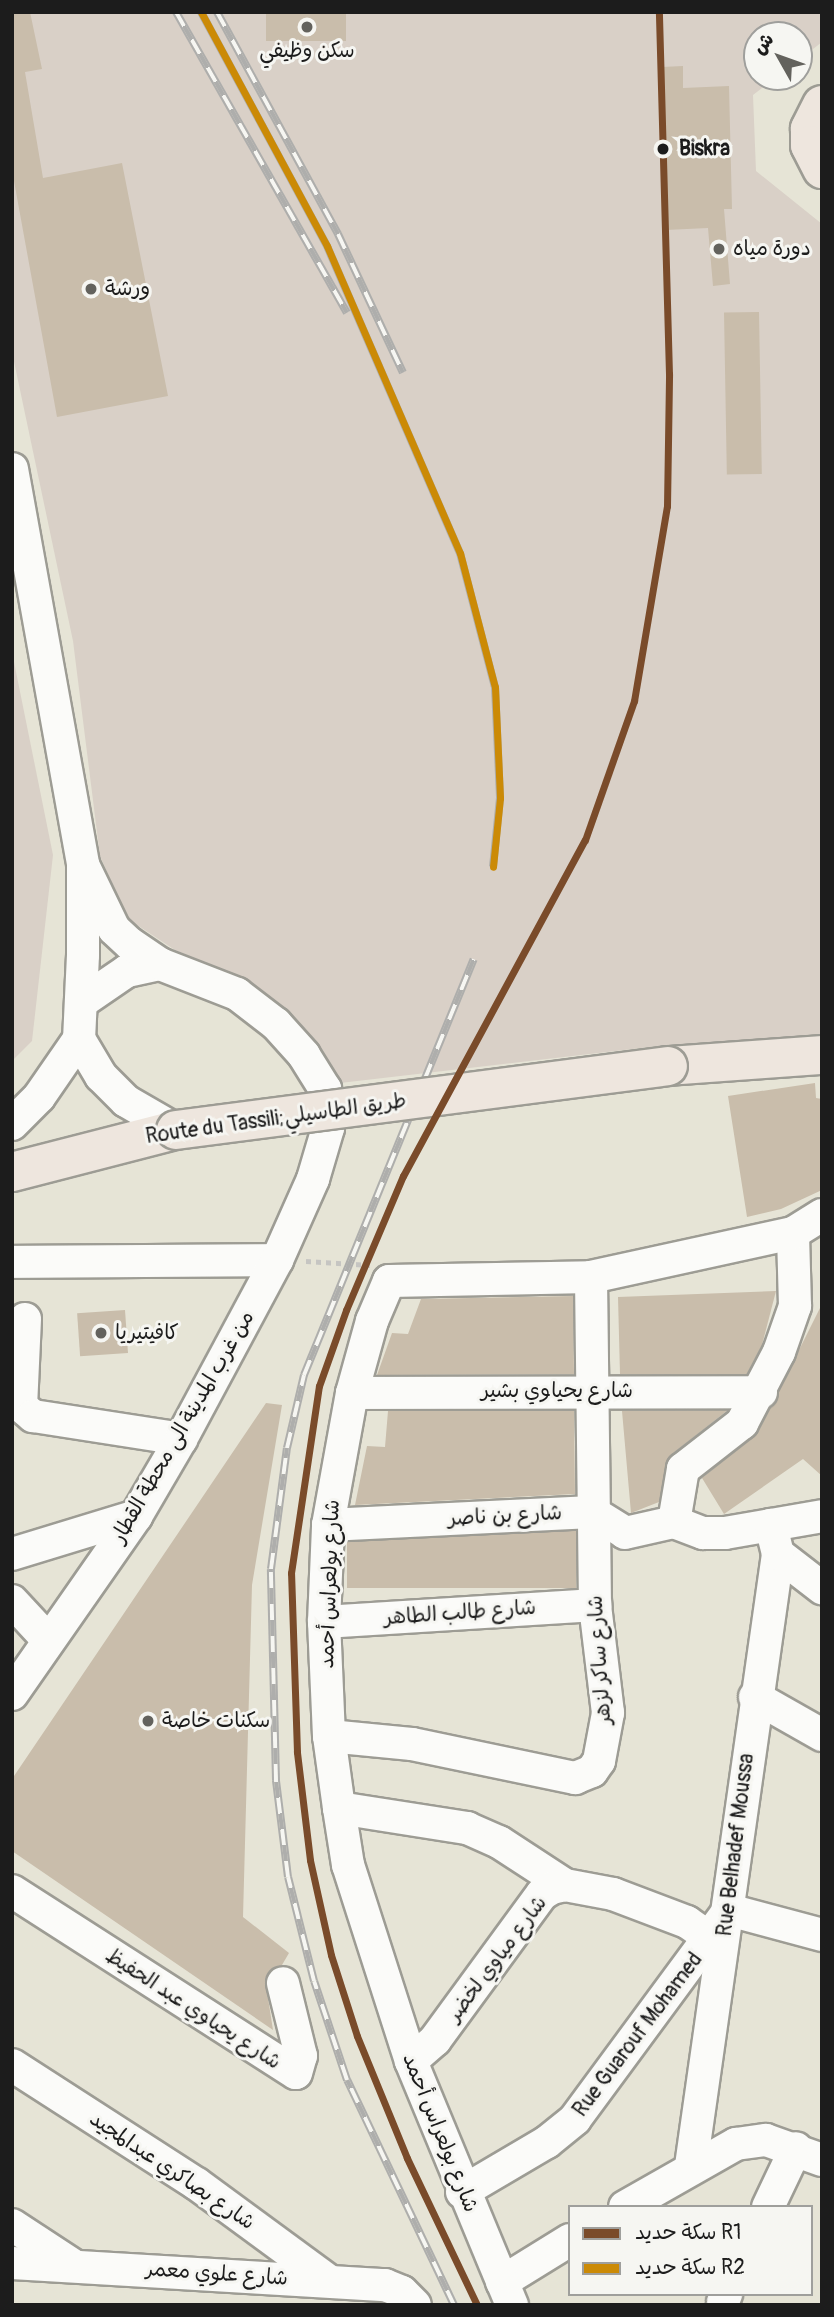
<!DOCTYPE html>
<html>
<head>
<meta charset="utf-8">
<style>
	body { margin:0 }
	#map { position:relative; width:834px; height:2317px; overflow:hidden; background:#e6e4d6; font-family:Pangolin,"Playpen Sans Arabic",sans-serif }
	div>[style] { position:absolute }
	.industrial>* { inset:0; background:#d9d0c7 }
	.building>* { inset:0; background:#c9bdab; transform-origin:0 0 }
	.path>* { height:4.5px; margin-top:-2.25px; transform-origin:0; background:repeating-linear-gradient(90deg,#c6c5c2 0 5px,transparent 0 10px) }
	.roads { filter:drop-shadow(2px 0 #9d9c94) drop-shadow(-2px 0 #9d9c94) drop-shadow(0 2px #9d9c94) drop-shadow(0 -2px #9d9c94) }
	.minor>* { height:32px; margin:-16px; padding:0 16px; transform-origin:16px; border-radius:16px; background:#fbfbf9 }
	.major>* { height:38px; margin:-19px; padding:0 19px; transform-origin:19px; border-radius:19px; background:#eee6de }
	.rail>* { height:8px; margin-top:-4px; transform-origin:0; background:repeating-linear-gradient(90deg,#f6f6f2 0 16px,#aeaeac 0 32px); box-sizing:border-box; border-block:2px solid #aeaeac }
	.bridges { filter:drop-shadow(2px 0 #9d9c94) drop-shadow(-2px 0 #9d9c94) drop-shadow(0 2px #9d9c94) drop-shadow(0 -2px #9d9c94) }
	.major-bridge>* { height:38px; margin:-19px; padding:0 19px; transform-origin:19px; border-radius:19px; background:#eee6de }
	.rail-1>* { height:7px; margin:-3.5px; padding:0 3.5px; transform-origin:3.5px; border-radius:3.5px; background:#7a4b2a }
	.rail-2>* { height:7px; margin:-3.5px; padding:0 3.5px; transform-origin:3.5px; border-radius:3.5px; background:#cb8a06 }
	.dots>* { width:19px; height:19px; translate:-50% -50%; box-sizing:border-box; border:4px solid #f6f6f2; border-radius:50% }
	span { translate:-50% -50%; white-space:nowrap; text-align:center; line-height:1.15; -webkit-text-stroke:6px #f6f6f2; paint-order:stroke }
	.poi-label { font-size:21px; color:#1c1c1c }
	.left { translate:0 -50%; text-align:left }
	.stop-label { font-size:21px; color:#1c1c1c; font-weight:700 }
	.street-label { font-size:21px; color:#1c1c1c }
	.frame { position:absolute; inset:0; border:14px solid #1c1c1c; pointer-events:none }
	.legend { position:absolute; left:568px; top:2205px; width:245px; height:91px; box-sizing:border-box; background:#f6f6f2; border:2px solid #9f9f9c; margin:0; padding:9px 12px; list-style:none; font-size:21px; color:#1c1c1c }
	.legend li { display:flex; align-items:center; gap:14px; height:35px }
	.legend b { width:35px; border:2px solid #9f9f9c }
	.north { position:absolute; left:743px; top:21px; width:70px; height:70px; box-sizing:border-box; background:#f6f6f2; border:2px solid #9f9f9c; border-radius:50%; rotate:310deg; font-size:19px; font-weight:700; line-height:28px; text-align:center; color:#1c1c1c }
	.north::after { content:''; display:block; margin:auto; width:24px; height:32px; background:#63625d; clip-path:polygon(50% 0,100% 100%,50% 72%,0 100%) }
</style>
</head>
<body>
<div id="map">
	<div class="industrial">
		<i style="clip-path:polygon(12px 12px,822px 12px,822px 42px,799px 60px,799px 35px,757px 35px,757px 77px,776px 77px,753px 95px,756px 171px,822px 224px,822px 1038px,667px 1045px,340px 1083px,301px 1026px,246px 980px,175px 950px,128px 919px,100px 856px,73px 641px,12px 352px)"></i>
		<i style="clip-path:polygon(12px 652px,53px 855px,32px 1041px,12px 1061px)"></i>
	</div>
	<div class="building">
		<i style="clip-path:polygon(12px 12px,30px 12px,42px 69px,25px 72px,43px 178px,122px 163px,168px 396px,57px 417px,12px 170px)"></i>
		<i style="left:266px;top:12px;width:80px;height:29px"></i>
		<i style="clip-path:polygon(683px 66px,683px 88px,729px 86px,732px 209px,724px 209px,730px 284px,713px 286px,708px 228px,666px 230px,662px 67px)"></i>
		<i style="left:759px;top:312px;width:162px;height:35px;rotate:89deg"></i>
		<i style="clip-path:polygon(815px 1083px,816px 1098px,822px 1099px,822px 1190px,781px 1209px,747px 1217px,728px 1096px)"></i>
		<i style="clip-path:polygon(776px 1291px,762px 1345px,747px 1374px,620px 1374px,618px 1297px)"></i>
		<i style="clip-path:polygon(573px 1296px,574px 1374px,377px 1375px,392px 1333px,408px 1334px,421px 1299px)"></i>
		<i style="clip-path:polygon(822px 1304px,822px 1476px,803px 1459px,724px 1514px,702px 1478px,758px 1432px)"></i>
		<i style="left:125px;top:1310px;width:43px;height:48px;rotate:86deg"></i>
		<i style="clip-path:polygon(266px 1403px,282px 1405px,252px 1585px,243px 1917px,289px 1953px,282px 1965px,271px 1969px,265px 1979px,273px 2030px,12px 1851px,12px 1779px)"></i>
		<i style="clip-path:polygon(728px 1410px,671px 1455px,659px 1502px,631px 1513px,622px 1411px)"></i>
		<i style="clip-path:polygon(388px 1411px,574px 1411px,575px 1494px,355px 1505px,367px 1446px,385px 1447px)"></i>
		<i style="left:576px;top:1531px;width:57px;height:229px;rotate:90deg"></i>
	</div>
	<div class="path">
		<i style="left:306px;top:1261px;width:64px;rotate:3.6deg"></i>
	</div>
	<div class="roads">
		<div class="minor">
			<i style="left:12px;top:469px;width:402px;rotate:79.8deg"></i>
			<i style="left:83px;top:865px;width:90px;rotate:90deg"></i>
			<i style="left:83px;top:955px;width:84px;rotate:92.7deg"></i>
			<i style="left:79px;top:1039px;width:70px;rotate:124.6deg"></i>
			<i style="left:39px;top:1097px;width:38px;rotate:135deg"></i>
			<i style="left:83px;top:1001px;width:53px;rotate:-34.3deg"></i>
			<i style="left:127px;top:971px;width:34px;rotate:-12deg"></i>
			<i style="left:79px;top:1039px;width:43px;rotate:59.3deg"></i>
			<i style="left:101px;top:1076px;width:35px;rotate:45deg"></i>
			<i style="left:126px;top:1101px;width:58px;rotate:30.1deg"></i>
			<i style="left:12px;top:1262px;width:265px;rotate:-0.4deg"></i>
			<i style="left:25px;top:1319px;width:87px;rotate:92.6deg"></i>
			<i style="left:21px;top:1406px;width:16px;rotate:40deg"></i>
			<i style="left:33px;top:1416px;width:150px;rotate:8.8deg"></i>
			<i style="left:352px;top:1393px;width:409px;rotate:-0.1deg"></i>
			<i style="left:674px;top:1522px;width:54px;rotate:-80.4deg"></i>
			<i style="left:683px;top:1469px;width:75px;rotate:-37.9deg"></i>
			<i style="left:742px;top:1423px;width:80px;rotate:-62.5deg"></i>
			<i style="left:779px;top:1352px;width:49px;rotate:-70.8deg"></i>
			<i style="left:795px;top:1306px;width:73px;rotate:-91.6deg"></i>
			<i style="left:674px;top:1522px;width:31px;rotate:21deg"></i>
			<i style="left:703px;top:1533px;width:22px"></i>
			<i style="left:725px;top:1533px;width:98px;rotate:-9.9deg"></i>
			<i style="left:328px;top:1525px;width:264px;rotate:-2.8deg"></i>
			<i style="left:592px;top:1512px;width:39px;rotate:32deg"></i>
			<i style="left:625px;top:1533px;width:50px;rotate:-12.7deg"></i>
			<i style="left:12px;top:1554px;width:130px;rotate:-17deg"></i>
			<i style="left:778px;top:1554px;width:56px;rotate:37.7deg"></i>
			<i style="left:12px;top:1601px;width:54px;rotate:47.2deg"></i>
			<i style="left:324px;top:1622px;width:272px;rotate:-3.6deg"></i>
			<i style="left:12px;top:1694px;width:217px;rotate:-55.1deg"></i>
			<i style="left:136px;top:1516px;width:89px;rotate:-59.7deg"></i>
			<i style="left:181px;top:1439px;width:203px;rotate:-61.8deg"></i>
			<i style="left:277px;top:1260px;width:89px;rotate:-66deg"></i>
			<i style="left:313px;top:1179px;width:53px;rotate:-73.6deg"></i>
			<i style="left:328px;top:1128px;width:39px;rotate:-94deg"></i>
			<i style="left:325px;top:1089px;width:40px;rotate:-122deg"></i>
			<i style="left:304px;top:1055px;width:42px;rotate:-132.1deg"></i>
			<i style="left:276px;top:1024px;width:49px;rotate:-142.4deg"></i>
			<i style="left:237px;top:994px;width:83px;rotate:-158.7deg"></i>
			<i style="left:160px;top:964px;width:36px;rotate:-146deg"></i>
			<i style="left:130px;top:944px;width:22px;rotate:-137deg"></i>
			<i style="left:114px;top:929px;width:71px;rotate:-115.8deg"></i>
			<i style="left:755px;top:1697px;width:77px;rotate:29.6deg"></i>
			<i style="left:329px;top:1736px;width:83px;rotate:5.5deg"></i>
			<i style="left:412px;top:1744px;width:167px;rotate:11.8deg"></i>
			<i style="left:575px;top:1778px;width:18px;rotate:-22deg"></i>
			<i style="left:592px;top:1771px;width:12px;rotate:-55deg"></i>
			<i style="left:599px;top:1761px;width:49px;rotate:-79.4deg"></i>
			<i style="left:608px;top:1713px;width:109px;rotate:-96.9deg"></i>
			<i style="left:595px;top:1605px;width:328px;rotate:-90.7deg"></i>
			<i style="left:339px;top:1808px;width:130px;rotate:8.9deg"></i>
			<i style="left:467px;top:1828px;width:35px;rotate:24deg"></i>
			<i style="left:499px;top:1842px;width:79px;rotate:33.1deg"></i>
			<i style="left:12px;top:1891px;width:337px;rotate:32.7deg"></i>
			<i style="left:296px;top:2073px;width:18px;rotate:-74deg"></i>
			<i style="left:301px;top:2056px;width:75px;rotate:-103.9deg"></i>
			<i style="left:411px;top:2061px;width:32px;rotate:-41deg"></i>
			<i style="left:435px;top:2040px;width:181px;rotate:-53.8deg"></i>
			<i style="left:542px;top:1894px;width:12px;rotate:-31deg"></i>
			<i style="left:552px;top:1888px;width:13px;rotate:-13deg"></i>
			<i style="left:565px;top:1885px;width:49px;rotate:10.6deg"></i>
			<i style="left:613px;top:1894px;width:79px;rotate:20.7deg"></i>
			<i style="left:687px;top:1922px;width:29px;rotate:35deg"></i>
			<i style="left:12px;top:2065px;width:220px;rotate:32.8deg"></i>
			<i style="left:197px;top:2184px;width:164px;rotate:36.3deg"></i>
			<i style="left:691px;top:2166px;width:618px;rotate:-81.91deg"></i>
			<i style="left:778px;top:1554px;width:30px;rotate:-104deg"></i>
			<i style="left:462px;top:2192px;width:99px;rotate:-30.5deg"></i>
			<i style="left:547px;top:2142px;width:36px;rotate:-39deg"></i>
			<i style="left:575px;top:2119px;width:260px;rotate:-53.6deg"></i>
			<i style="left:729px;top:1910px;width:96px;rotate:15deg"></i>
			<i style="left:625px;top:2207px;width:128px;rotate:-29.6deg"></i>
			<i style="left:736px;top:2144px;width:30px;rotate:-8deg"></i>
			<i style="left:766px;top:2140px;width:59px;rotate:19.7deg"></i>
			<i style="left:768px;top:2207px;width:65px;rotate:-64.6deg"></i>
			<i style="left:12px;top:2225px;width:73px;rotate:33.3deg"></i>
			<i style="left:12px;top:2263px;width:374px;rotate:3.4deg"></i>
			<i style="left:385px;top:2285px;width:18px;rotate:22deg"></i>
			<i style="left:402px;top:2292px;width:18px;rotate:45deg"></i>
			<i style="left:502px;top:2282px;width:80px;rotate:-31.7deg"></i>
			<i style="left:723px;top:2302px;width:9px;rotate:-69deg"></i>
			<i style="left:512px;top:2305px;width:264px;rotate:-112.5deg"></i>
			<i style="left:411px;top:2061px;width:206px;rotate:-107.8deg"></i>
			<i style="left:348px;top:1865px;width:58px;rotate:-99deg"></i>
			<i style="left:339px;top:1808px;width:73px;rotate:-97.9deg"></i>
			<i style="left:329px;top:1736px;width:114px;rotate:-92.5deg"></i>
			<i style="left:324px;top:1622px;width:97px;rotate:-87.6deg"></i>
			<i style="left:328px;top:1525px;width:134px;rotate:-79.7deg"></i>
			<i style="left:352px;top:1393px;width:75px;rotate:-74.5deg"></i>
			<i style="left:372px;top:1321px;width:43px;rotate:-67deg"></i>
			<i style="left:389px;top:1281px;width:202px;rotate:-1.1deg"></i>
			<i style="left:591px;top:1277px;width:207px;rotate:-12.3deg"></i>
			<i style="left:793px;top:1233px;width:34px;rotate:-32deg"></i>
		</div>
		<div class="major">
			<i style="left:822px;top:105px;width:27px;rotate:117deg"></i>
			<i style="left:810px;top:129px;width:16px;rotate:90deg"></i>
			<i style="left:810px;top:145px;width:27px;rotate:63deg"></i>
			<i style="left:668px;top:1066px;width:154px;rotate:-4.1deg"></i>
			<i style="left:12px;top:1172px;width:169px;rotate:-14.4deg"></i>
		</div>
	</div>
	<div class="rail">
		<i style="left:176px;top:12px;width:346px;rotate:60.4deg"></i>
		<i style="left:201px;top:12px;width:266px;rotate:61.7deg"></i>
		<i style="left:327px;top:246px;width:335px;rotate:66.6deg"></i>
		<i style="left:460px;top:553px;width:138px;rotate:75.4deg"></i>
		<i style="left:495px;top:687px;width:111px;rotate:87.4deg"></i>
		<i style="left:500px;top:798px;width:69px;rotate:95.8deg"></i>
		<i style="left:217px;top:12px;width:253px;rotate:61.4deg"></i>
		<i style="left:338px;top:234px;width:153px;rotate:64.9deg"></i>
		<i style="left:454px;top:2305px;width:249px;rotate:-115.4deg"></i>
		<i style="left:347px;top:2080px;width:104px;rotate:-108.4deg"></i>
		<i style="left:314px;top:1981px;width:107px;rotate:-104deg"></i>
		<i style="left:288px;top:1877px;width:98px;rotate:-97.1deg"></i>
		<i style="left:276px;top:1780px;width:211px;rotate:-91.4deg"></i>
		<i style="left:271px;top:1569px;width:122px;rotate:-82.5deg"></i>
		<i style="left:287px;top:1448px;width:75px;rotate:-76.9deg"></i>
		<i style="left:304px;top:1375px;width:449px;rotate:-67.8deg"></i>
	</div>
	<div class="bridges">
		<div class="major-bridge">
			<i style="left:176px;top:1130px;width:496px;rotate:-7.4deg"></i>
		</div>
	</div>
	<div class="rail-1">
		<i style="left:477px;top:2305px;width:163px;rotate:-115.5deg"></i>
		<i style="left:407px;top:2158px;width:132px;rotate:-112.3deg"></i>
		<i style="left:357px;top:2036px;width:85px;rotate:-107.8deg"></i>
		<i style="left:331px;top:1955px;width:97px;rotate:-102.5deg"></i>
		<i style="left:310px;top:1860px;width:109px;rotate:-96.9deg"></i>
		<i style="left:297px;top:1752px;width:179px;rotate:-91.9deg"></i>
		<i style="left:291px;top:1573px;width:189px;rotate:-81.5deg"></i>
		<i style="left:319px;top:1386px;width:81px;rotate:-70.4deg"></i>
		<i style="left:346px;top:1310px;width:146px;rotate:-67deg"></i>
		<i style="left:403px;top:1176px;width:382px;rotate:-61.6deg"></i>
		<i style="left:585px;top:840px;width:147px;rotate:-70.6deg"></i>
		<i style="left:634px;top:701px;width:198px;rotate:-80.4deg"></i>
		<i style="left:667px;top:506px;width:132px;rotate:-89.1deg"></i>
		<i style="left:669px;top:374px;width:362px;rotate:-91.6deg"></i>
	</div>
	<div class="rail-2">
		<i style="left:201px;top:12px;width:266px;rotate:61.7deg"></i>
		<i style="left:327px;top:246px;width:335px;rotate:66.6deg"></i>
		<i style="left:460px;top:553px;width:138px;rotate:75.4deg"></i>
		<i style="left:495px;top:687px;width:111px;rotate:87.4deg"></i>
		<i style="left:500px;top:798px;width:69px;rotate:95.8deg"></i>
	</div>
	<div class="dots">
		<i style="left:307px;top:27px;background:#63625d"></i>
		<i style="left:663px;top:149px;background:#1c1c1c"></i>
		<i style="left:719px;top:249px;background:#63625d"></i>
		<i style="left:91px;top:289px;background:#63625d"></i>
		<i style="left:101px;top:1333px;background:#63625d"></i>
		<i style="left:148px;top:1721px;background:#63625d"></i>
	</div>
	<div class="poi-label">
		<span style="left:307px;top:51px">سكن وظيفي</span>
		<span class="left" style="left:733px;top:249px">دورة مياه</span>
		<span class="left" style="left:105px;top:289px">ورشة</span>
		<span class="left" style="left:115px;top:1333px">كافيتيريا</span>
		<span class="left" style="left:162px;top:1721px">سكنات خاصة</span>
	</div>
	<div class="stop-label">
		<span class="left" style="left:679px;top:149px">Biskra</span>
	</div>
	<div class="street-label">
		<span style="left:276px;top:1119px;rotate:-8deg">Route du Tassili;طريق الطاسيلي</span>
		<span style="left:557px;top:1391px">شارع يحياوي بشير</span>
		<span style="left:183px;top:1427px;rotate:-60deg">من غرب المدينة الى محطة القطار</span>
		<span style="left:505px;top:1516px;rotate:-3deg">شارع بن ناصر</span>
		<span style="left:330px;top:1584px;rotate:-88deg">شارع بولعراس أحمد</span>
		<span style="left:460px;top:1613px;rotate:-4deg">شارع طالب الطاهر</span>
		<span style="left:600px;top:1660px;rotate:-94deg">شارع ساكر لزهر</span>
		<span style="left:736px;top:1845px;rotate:-83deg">Rue Belhadef Moussa</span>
		<span style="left:497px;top:1959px;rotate:-53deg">شارع مياوي لخضر</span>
		<span style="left:193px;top:2009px;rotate:33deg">شارع يحياوي عبد الحفيظ</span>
		<span style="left:638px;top:2035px;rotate:-53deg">Rue Guarouf Mohamed</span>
		<span style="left:440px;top:2133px;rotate:68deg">شارع بولعراس أحمد</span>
		<span style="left:172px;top:2171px;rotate:34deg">شارع بصاكري عبدالمجيد</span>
		<span style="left:217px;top:2274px;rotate:4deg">شارع علوي معمر</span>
	</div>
	<div class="frame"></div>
	<ul class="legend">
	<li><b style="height:9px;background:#7a4b2a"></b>سكة حديد R1</li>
	<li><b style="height:9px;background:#cb8a06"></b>سكة حديد R2</li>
	</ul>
	<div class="north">ش</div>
</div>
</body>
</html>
